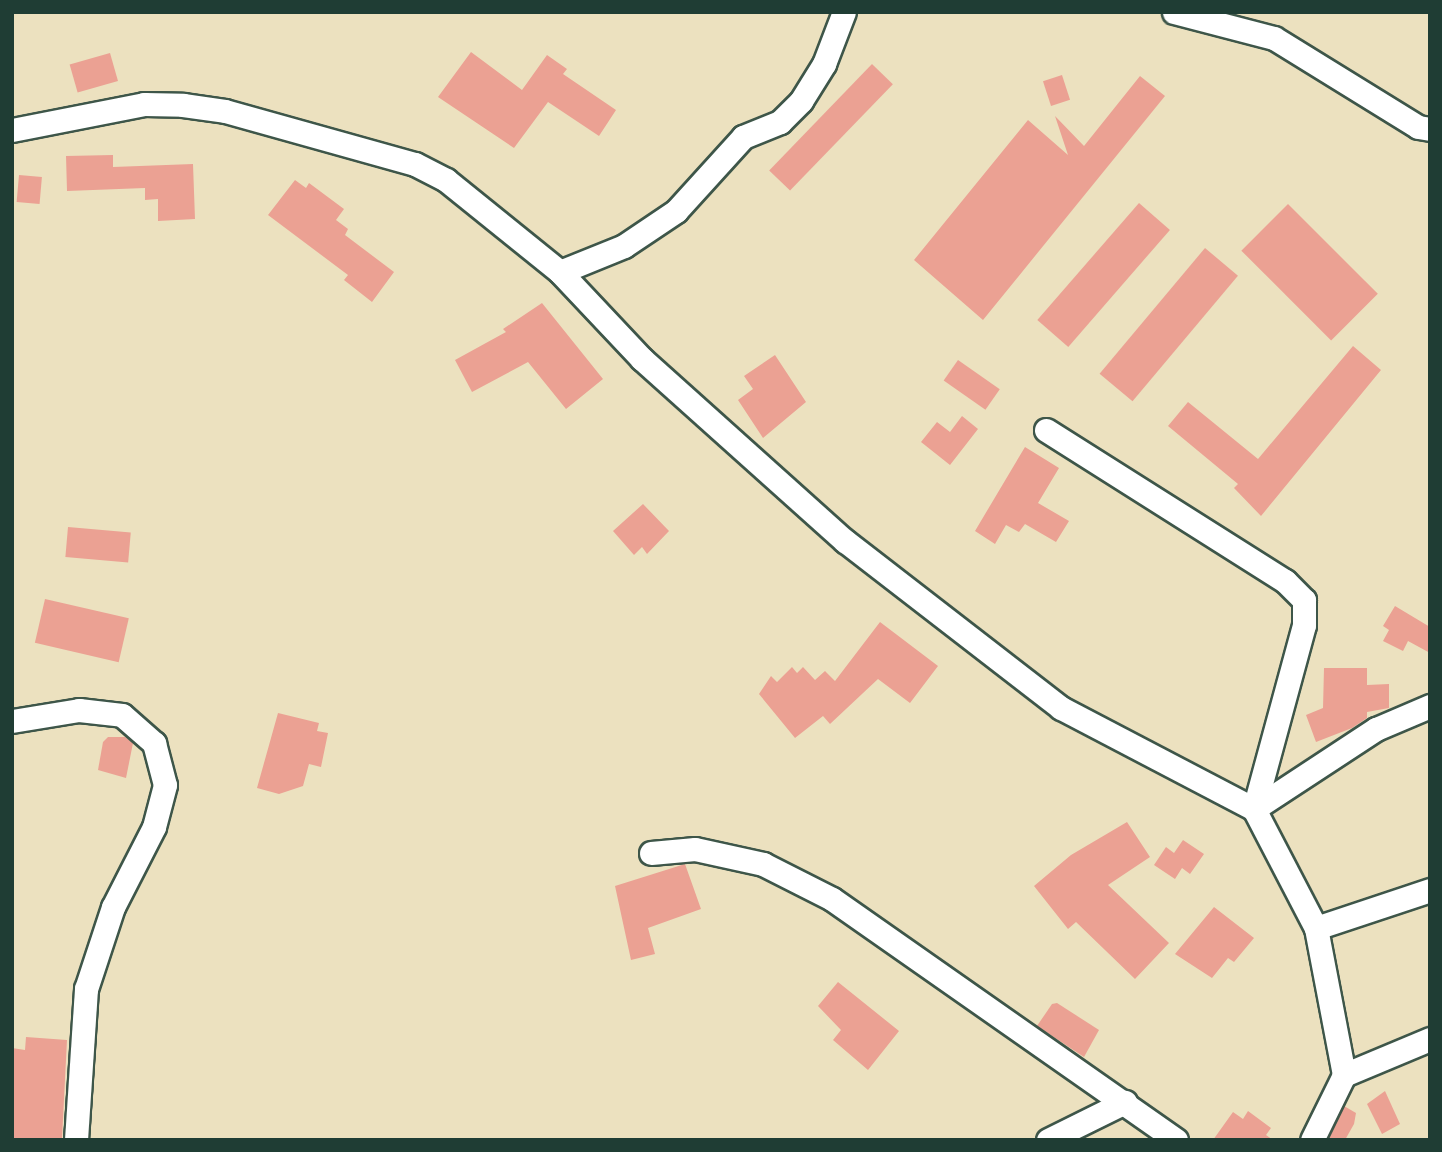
<!DOCTYPE html>
<html>
<head>
<meta charset="utf-8">
<style>
	body { margin:0 }
	#map { position:relative; width:1442px; height:1152px; overflow:hidden; background:#ece1bf; font-family:"Balsamiq Sans",sans-serif }
	div>[style] { position:absolute }
	.building>* { inset:0; background:#eba193; transform-origin:0 0 }
	.roads { filter:drop-shadow(2px 0 #3e5649) drop-shadow(-2px 0 #3e5649) drop-shadow(0 2px #3e5649) drop-shadow(0 -2px #3e5649) }
	.minor>* { height:23px; margin:-11.5px; padding:0 11.5px; transform-origin:11.5px; border-radius:11.5px; background:#fff }
	span { translate:-50% -50%; white-space:nowrap; text-align:center; line-height:1.15; -webkit-text-stroke:7px #f7f3e8; paint-order:stroke }
	.frame { position:absolute; inset:0; border:14px solid #1f3d34; pointer-events:none }
</style>
</head>
<body>
<div id="map">
	<div class="building">
		<i style="clip-path:polygon(471px 52px,522px 90px,547px 55px,567px 69px,563px 74px,616px 110px,599px 136px,548px 102px,514px 148px,438px 97px)"></i>
		<i style="left:110px;top:53px;width:29px;height:42px;rotate:74deg"></i>
		<i style="left:872px;top:64px;width:29px;height:148px;rotate:44deg"></i>
		<i style="left:1062px;top:75px;width:26px;height:20px;rotate:72deg"></i>
		<i style="clip-path:polygon(1140px 76px,1165px 96px,983px 320px,914px 260px,1028px 120px,1068px 155px,1055px 116px,1084px 146px)"></i>
		<i style="clip-path:polygon(113px 155px,113px 167px,193px 164px,195px 219px,158px 221px,158px 199px,145px 200px,145px 188px,67px 191px,66px 156px)"></i>
		<i style="left:19px;top:175px;width:23px;height:27px;rotate:5deg"></i>
		<i style="clip-path:polygon(295px 180px,306px 188px,309px 183px,344px 209px,336px 220px,348px 229px,345px 235px,394px 272px,372px 302px,344px 280px,348px 275px,268px 215px)"></i>
		<i style="left:1139px;top:203px;width:41px;height:155px;rotate:41deg"></i>
		<i style="left:1288px;top:204px;width:127px;height:66px;rotate:45deg"></i>
		<i style="left:1205px;top:248px;width:43px;height:164px;rotate:40deg"></i>
		<i style="clip-path:polygon(542px 303px,603px 379px,566px 409px,528px 362px,472px 392px,455px 360px,506px 332px,503px 329px)"></i>
		<i style="clip-path:polygon(1353px 346px,1381px 370px,1261px 516px,1234px 488px,1238px 484px,1168px 426px,1188px 402px,1258px 459px)"></i>
		<i style="clip-path:polygon(775px 355px,806px 402px,763px 438px,738px 400px,753px 389px,744px 376px)"></i>
		<i style="left:958px;top:360px;width:51px;height:25px;rotate:35deg"></i>
		<i style="clip-path:polygon(962px 416px,978px 429px,950px 465px,921px 442px,937px 422px,950px 432px)"></i>
		<i style="clip-path:polygon(1025px 447px,1059px 468px,1038px 503px,1069px 521px,1056px 542px,1025px 524px,1019px 532px,1006px 525px,995px 544px,975px 531px)"></i>
		<i style="clip-path:polygon(643px 504px,669px 531px,647px 554px,642px 547px,634px 555px,613px 531px)"></i>
		<i style="left:68px;top:527px;width:63px;height:30px;rotate:5deg"></i>
		<i style="left:45px;top:599px;width:86px;height:45px;rotate:13deg"></i>
		<i style="clip-path:polygon(1395px 606px,1430px 627px,1430px 653px,1408px 641px,1403px 651px,1383px 641px,1389px 630px,1383px 626px)"></i>
		<i style="clip-path:polygon(880px 622px,938px 666px,910px 703px,878px 679px,830px 724px,823px 716px,795px 738px,759px 694px,771px 676px,777px 682px,792px 667px,797px 673px,803px 667px,815px 680px,825px 671px,835px 681px)"></i>
		<i style="clip-path:polygon(1324px 668px,1367px 668px,1367px 685px,1389px 684px,1389px 708px,1367px 712px,1367px 718px,1352px 728px,1316px 742px,1306px 715px,1323px 708px)"></i>
		<i style="clip-path:polygon(278px 713px,319px 723px,317px 731px,328px 733px,321px 767px,309px 764px,303px 786px,279px 794px,257px 788px)"></i>
		<i style="clip-path:polygon(108px 737px,125px 737px,133px 743px,126px 778px,98px 770px,103px 742px)"></i>
		<i style="clip-path:polygon(1127px 822px,1150px 857px,1108px 885px,1169px 943px,1135px 979px,1076px 922px,1068px 929px,1034px 886px,1071px 855px)"></i>
		<i style="clip-path:polygon(1183px 840px,1204px 854px,1190px 874px,1182px 868px,1175px 879px,1154px 865px,1166px 847px,1174px 853px)"></i>
		<i style="clip-path:polygon(685px 864px,701px 909px,648px 928px,655px 954px,631px 960px,615px 886px)"></i>
		<i style="clip-path:polygon(1214px 907px,1254px 938px,1234px 962px,1228px 958px,1212px 978px,1175px 954px)"></i>
		<i style="clip-path:polygon(838px 982px,899px 1031px,868px 1070px,833px 1040px,841px 1030px,818px 1006px)"></i>
		<i style="clip-path:polygon(1057px 1003px,1099px 1030px,1084px 1057px,1037px 1026px,1052px 1004px)"></i>
		<i style="clip-path:polygon(26px 1037px,67px 1040px,62px 1139px,12px 1140px,12px 1048px,25px 1050px)"></i>
		<i style="clip-path:polygon(1385px 1091px,1400px 1124px,1382px 1134px,1367px 1104px)"></i>
		<i style="clip-path:polygon(1344px 1106px,1356px 1113px,1354px 1124px,1345px 1140px,1328px 1140px)"></i>
		<i style="clip-path:polygon(1248px 1111px,1271px 1128px,1266px 1135px,1273px 1140px,1213px 1140px,1233px 1112px,1243px 1119px)"></i>
	</div>
	<div class="roads">
		<div class="minor">
			<i style="left:1174px;top:12px;width:103px;rotate:14.6deg"></i>
			<i style="left:1274px;top:38px;width:169px;rotate:31.7deg"></i>
			<i style="left:1418px;top:127px;width:12px;rotate:9deg"></i>
			<i style="left:12px;top:130px;width:135px;rotate:-11.1deg"></i>
			<i style="left:144px;top:104px;width:39px;rotate:1deg"></i>
			<i style="left:183px;top:105px;width:42px;rotate:8.1deg"></i>
			<i style="left:225px;top:111px;width:197px;rotate:15.6deg"></i>
			<i style="left:415px;top:164px;width:35px;rotate:27deg"></i>
			<i style="left:446px;top:180px;width:146px;rotate:38.9deg"></i>
			<i style="left:560px;top:272px;width:120px;rotate:46.7deg"></i>
			<i style="left:642px;top:359px;width:273px;rotate:41.9deg"></i>
			<i style="left:845px;top:541px;width:273px;rotate:37.7deg"></i>
			<i style="left:1061px;top:708px;width:218px;rotate:27.6deg"></i>
			<i style="left:1254px;top:809px;width:134px;rotate:62.5deg"></i>
			<i style="left:1316px;top:928px;width:150px;rotate:79.2deg"></i>
			<i style="left:1344px;top:1075px;width:72px;rotate:116.2deg"></i>
			<i style="left:560px;top:272px;width:69px;rotate:-22.1deg"></i>
			<i style="left:624px;top:246px;width:63px;rotate:-33.9deg"></i>
			<i style="left:676px;top:211px;width:100px;rotate:-47.8deg"></i>
			<i style="left:743px;top:137px;width:40px;rotate:-22deg"></i>
			<i style="left:780px;top:122px;width:30px;rotate:-45deg"></i>
			<i style="left:801px;top:101px;width:44px;rotate:-58.1deg"></i>
			<i style="left:824px;top:64px;width:56px;rotate:-69deg"></i>
			<i style="left:1046px;top:430px;width:283px;rotate:32.3deg"></i>
			<i style="left:1285px;top:581px;width:27px;rotate:45deg"></i>
			<i style="left:1304px;top:600px;width:25px;rotate:90deg"></i>
			<i style="left:1304px;top:625px;width:191px;rotate:105.2deg"></i>
			<i style="left:12px;top:721px;width:68px;rotate:-9.3deg"></i>
			<i style="left:79px;top:710px;width:43px;rotate:6.6deg"></i>
			<i style="left:122px;top:715px;width:43px;rotate:41.2deg"></i>
			<i style="left:154px;top:743px;width:43px;rotate:75.3deg"></i>
			<i style="left:165px;top:785px;width:43px;rotate:104.7deg"></i>
			<i style="left:154px;top:827px;width:90px;rotate:117.1deg"></i>
			<i style="left:113px;top:907px;width:86px;rotate:108.2deg"></i>
			<i style="left:86px;top:989px;width:151px;rotate:93.8deg"></i>
			<i style="left:1254px;top:809px;width:146px;rotate:-33.3deg"></i>
			<i style="left:1376px;top:729px;width:59px;rotate:-23.1deg"></i>
			<i style="left:651px;top:853px;width:44px;rotate:-5.2deg"></i>
			<i style="left:695px;top:849px;width:70px;rotate:12.4deg"></i>
			<i style="left:763px;top:864px;width:77px;rotate:26.9deg"></i>
			<i style="left:832px;top:899px;width:420px;rotate:35deg"></i>
			<i style="left:1316px;top:928px;width:120px;rotate:-18.4deg"></i>
			<i style="left:1344px;top:1075px;width:93px;rotate:-22.7deg"></i>
			<i style="left:1048px;top:1140px;width:86px;rotate:-26.3deg"></i>
		</div>
	</div>
	<div class="frame"></div>
</div>
</body>
</html>
